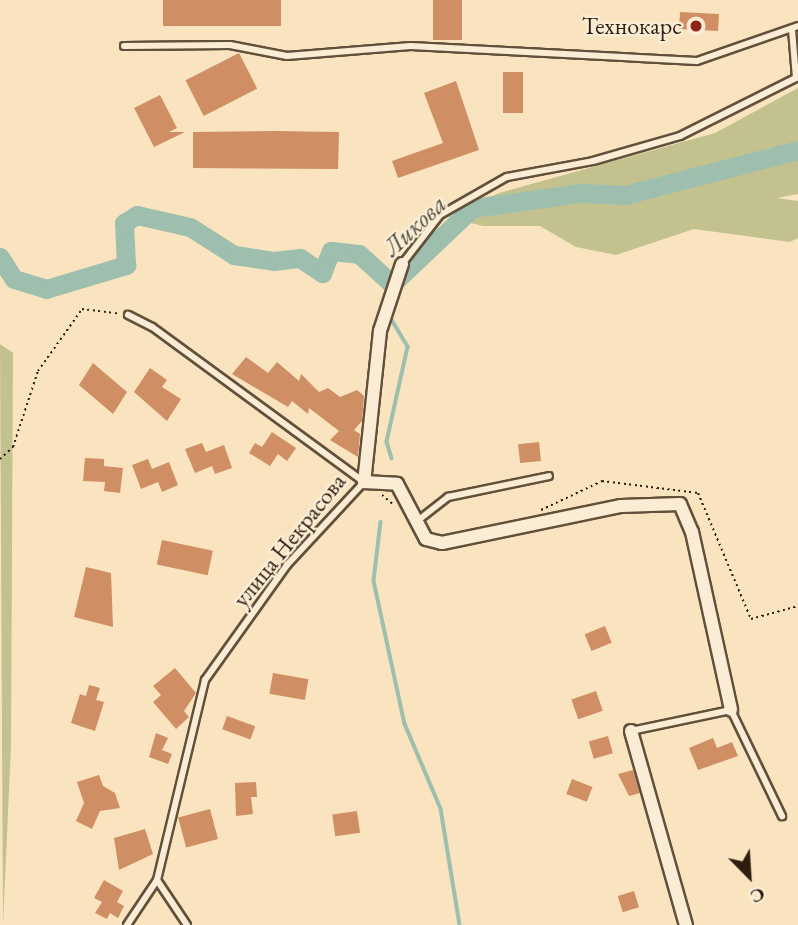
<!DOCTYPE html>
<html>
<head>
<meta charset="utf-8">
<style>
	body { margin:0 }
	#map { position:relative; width:798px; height:925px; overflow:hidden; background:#f9e4bf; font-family:"EB Garamond",serif }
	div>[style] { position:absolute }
	.green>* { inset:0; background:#c3c28f }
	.stream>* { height:3.5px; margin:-1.75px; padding:0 1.75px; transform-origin:1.75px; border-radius:1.75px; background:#9ebfae }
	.river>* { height:19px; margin:-9.5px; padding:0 9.5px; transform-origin:9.5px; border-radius:9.5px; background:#9ebfae }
	.building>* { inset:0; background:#cf8e63; transform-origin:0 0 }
	.path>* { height:2px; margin-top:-1px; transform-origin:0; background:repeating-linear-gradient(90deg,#2f1e0f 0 2px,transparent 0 5.5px) }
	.roads { filter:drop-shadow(2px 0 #62503b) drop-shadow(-2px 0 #62503b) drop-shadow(0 2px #62503b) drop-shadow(0 -2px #62503b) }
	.lane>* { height:6px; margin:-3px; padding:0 3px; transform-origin:3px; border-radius:3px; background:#fbedd5 }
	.street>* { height:12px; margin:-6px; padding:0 6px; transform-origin:6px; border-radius:6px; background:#fbedd5 }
	.dots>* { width:19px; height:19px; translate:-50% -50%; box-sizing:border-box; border:4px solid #fbedd5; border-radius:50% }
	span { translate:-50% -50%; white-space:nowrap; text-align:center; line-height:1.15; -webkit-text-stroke:5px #fbedd5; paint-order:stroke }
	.poi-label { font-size:24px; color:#2f1e0f }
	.right { translate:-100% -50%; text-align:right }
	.street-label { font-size:24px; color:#2f1e0f }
	.water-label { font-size:26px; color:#504e3f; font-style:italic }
	.north { position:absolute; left:714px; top:841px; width:70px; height:70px; -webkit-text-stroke:5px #fbedd5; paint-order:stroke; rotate:156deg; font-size:19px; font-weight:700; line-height:28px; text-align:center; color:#2f1e0f }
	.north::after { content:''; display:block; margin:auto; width:24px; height:32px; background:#2f1e0f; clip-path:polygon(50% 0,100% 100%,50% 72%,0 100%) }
</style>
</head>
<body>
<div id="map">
	<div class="green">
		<i style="clip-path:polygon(798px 88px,798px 194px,777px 198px,798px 201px,798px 238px,790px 242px,694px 229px,616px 255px,576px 247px,540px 226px,483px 226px,448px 217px,499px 193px,715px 133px)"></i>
		<i style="clip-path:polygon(0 344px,13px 353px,11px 746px,3px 925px)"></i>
	</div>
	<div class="stream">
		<i style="left:389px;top:315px;width:37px;rotate:59deg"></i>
		<i style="left:408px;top:347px;width:97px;rotate:102.5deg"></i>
		<i style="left:387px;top:442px;width:17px;rotate:73deg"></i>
		<i style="left:381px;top:522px;width:59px;rotate:96.8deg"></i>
		<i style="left:374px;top:581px;width:146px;rotate:77.8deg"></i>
		<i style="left:405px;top:724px;width:92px;rotate:67deg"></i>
		<i style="left:441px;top:809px;width:118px;rotate:80.7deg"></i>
	</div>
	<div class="river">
		<i style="left:0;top:257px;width:26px;rotate:58deg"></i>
		<i style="left:14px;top:279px;width:34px;rotate:17deg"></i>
		<i style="left:46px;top:289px;width:84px;rotate:-16.7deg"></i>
		<i style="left:126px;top:265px;width:42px;rotate:-92.7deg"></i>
		<i style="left:124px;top:223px;width:15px;rotate:-32deg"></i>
		<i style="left:137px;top:215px;width:54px;rotate:12.8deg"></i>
		<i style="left:190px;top:227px;width:52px;rotate:32.5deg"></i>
		<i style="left:234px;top:255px;width:40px;rotate:8.5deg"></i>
		<i style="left:274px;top:261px;width:26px;rotate:-7deg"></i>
		<i style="left:300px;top:258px;width:27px;rotate:34deg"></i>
		<i style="left:322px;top:273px;width:24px;rotate:-68deg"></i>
		<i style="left:331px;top:251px;width:28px;rotate:6deg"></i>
		<i style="left:359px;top:254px;width:45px;rotate:42.3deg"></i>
		<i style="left:392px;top:284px;width:110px;rotate:-43.5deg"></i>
		<i style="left:472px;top:208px;width:111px;rotate:-7.8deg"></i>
		<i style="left:582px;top:193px;width:43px;rotate:2.7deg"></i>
		<i style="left:625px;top:195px;width:179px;rotate:-14.6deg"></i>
	</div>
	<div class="building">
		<i style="left:163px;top:0;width:118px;height:26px"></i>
		<i style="left:433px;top:0;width:29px;height:40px"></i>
		<i style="left:680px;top:12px;width:39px;height:17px;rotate:3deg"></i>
		<i style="left:239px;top:53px;width:40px;height:60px;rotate:63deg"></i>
		<i style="left:503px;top:72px;width:20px;height:41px"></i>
		<i style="clip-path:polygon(456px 81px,479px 150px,398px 178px,392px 161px,443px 143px,424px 93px)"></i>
		<i style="clip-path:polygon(160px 95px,177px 128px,169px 132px,185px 132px,154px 147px,134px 108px)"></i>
		<i style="clip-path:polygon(275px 131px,339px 132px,338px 169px,193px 168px,193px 132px)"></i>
		<i style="clip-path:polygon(246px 357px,268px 373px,277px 362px,299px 381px,301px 374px,319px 392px,328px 388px,340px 397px,357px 390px,364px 396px,362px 421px,354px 430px,360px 434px,358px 457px,330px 440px,339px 431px,309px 408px,308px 414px,292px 401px,288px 407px,232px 374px)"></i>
		<i style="clip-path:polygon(93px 363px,127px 392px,113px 414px,79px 385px)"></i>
		<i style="clip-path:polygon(150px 368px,167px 380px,162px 387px,181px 399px,167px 421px,134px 392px)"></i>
		<i style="clip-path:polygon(272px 432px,296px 448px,287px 461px,278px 454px,270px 466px,249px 453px,255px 443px,262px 447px)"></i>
		<i style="left:539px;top:442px;width:19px;height:21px;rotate:84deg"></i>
		<i style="clip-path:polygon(202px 443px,206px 452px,224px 445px,232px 468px,215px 474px,212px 466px,195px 473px,185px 449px)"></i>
		<i style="clip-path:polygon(85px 458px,104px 459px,104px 466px,123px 468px,120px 493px,104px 491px,105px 482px,83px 481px)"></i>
		<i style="clip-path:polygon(148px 459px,152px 469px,169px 462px,178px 485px,162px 492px,158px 482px,141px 489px,132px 465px)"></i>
		<i style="left:162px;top:540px;width:52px;height:25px;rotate:12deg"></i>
		<i style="clip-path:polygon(86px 567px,111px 573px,113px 627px,74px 617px)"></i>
		<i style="left:605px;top:626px;width:18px;height:22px;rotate:68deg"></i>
		<i style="clip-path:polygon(175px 668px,196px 693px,184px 711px,189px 717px,176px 729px,153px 702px,161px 695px,153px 686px)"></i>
		<i style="left:273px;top:673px;width:36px;height:21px;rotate:10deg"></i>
		<i style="clip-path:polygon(89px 685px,100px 688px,96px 700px,104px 702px,95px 731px,71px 723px,80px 694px,86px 696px)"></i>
		<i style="left:596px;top:691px;width:21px;height:26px;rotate:71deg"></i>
		<i style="left:227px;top:716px;width:30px;height:14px;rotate:20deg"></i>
		<i style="clip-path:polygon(156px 733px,168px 738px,162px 750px,172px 754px,168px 764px,149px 757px)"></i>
		<i style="left:608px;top:736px;width:18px;height:20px;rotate:74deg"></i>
		<i style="clip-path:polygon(713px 738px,717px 748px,732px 742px,738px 756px,698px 770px,689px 748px)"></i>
		<i style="clip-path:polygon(633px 770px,640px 793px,629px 796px,618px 774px)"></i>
		<i style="clip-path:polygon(99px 775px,103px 786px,115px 793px,120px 808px,100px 811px,92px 829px,76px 821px,84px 803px,77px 782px)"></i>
		<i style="left:572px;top:779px;width:22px;height:16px;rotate:21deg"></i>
		<i style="clip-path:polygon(256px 782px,257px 797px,251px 797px,253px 814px,236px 816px,235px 783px)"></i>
		<i style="left:210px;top:809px;width:31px;height:33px;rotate:75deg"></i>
		<i style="left:357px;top:811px;width:22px;height:25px;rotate:82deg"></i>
		<i style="clip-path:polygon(145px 829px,153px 854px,119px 870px,114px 838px)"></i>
		<i style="clip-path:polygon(104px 880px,123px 891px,117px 902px,124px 906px,118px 918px,110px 913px,107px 919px,95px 913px,102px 902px,94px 898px)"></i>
		<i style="left:634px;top:891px;width:17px;height:17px;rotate:73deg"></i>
	</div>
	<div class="path">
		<i style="left:0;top:459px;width:18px;rotate:-43deg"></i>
		<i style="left:13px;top:447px;width:80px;rotate:-71.8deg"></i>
		<i style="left:38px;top:371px;width:76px;rotate:-54.6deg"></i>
		<i style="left:82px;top:309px;width:38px;rotate:7deg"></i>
		<i style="left:382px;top:495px;width:16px;rotate:40deg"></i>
		<i style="left:541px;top:510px;width:68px;rotate:-25.4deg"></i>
		<i style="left:602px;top:481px;width:97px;rotate:7.1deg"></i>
		<i style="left:698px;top:493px;width:137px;rotate:67.2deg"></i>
		<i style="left:751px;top:619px;width:49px;rotate:-15.5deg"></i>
	</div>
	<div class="roads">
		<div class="lane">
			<i style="left:124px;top:46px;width:106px;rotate:-0.5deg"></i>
			<i style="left:230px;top:45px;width:58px;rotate:10.9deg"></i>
			<i style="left:287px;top:56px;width:124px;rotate:-4.6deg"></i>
			<i style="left:411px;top:46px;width:286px;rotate:3deg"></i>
			<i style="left:697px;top:61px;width:107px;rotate:-19.1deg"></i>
			<i style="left:402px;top:264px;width:62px;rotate:-52.2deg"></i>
			<i style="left:440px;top:215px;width:77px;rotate:-29.6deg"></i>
			<i style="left:507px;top:177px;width:87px;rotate:-10.5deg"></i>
			<i style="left:593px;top:161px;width:91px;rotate:-16deg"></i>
			<i style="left:680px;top:136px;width:130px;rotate:-26.6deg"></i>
			<i style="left:796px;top:78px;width:49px;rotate:-94.7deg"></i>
			<i style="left:416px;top:522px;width:41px;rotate:-38deg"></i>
			<i style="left:448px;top:497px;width:103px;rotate:-11.7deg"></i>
			<i style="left:631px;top:731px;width:102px;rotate:-11.9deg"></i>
			<i style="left:731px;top:710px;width:118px;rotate:64.3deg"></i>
			<i style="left:157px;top:880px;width:54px;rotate:56.3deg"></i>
			<i style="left:127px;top:925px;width:54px;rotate:-56.3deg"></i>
			<i style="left:157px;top:880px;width:206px;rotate:-76.5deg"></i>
			<i style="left:205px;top:680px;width:141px;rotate:-54.5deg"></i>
			<i style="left:287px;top:565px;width:113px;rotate:-47.1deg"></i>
			<i style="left:364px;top:482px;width:263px;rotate:-143.8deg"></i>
			<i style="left:152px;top:327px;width:27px;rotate:-153deg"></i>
		</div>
		<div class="street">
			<i style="left:402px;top:264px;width:71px;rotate:108.2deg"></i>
			<i style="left:380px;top:331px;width:152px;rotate:96deg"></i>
			<i style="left:364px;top:482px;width:33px;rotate:3deg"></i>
			<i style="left:397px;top:484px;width:62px;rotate:62.2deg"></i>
			<i style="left:426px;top:539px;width:16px;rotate:14deg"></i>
			<i style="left:442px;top:543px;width:183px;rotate:-11.7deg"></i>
			<i style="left:621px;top:506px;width:59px;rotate:-1.9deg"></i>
			<i style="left:680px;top:504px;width:30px;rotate:67deg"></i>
			<i style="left:692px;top:532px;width:182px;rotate:77.6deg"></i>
			<i style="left:631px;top:731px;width:202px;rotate:74.2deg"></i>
		</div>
	</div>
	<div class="dots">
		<i style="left:696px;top:26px;background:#8f2418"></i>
	</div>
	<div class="poi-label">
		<span class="right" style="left:682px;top:26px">Технокарс</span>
	</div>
	<div class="street-label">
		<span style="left:289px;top:540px;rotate:-51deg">улица Некрасова</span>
	</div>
	<div class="water-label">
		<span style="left:415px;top:226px;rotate:-43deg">Ликова</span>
	</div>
	<div class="north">С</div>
</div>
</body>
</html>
